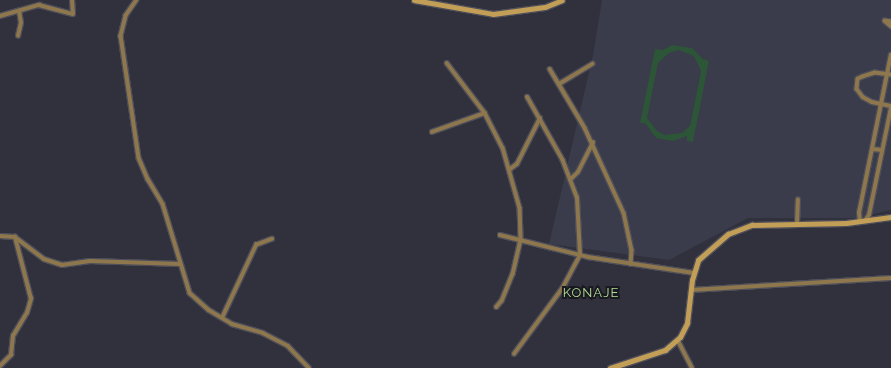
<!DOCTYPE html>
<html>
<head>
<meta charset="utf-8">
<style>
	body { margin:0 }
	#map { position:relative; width:891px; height:368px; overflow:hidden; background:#30313d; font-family:Raleway,sans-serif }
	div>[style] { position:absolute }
	.built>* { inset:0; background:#3a3b4b }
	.green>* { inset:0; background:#2d5537 }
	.roads { filter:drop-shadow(1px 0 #4e4f5a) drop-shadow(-1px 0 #4e4f5a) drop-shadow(0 1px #4e4f5a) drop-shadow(0 -1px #4e4f5a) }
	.street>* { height:3.5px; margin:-1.75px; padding:0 1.75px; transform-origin:1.75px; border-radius:1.75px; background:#8e774c }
	.secondary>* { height:5px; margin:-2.5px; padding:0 2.5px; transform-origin:2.5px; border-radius:2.5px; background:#c29e56 }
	span { translate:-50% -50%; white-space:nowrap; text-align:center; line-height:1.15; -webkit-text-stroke:4px #191a1f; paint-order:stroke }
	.quarter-label { font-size:13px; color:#b5dd99; letter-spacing:1px }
</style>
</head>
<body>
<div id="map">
	<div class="built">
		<i style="clip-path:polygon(602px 0,891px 0,891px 210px,856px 218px,748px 218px,669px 260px,549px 244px,593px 55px)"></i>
	</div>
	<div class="green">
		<i style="clip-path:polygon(evenodd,672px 45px,692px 48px,703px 59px,709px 61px,693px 142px,687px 141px,687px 136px,673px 141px,656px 138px,645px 123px,640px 123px,655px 49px,663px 50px,672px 45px,679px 50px,694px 56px,701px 71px,690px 126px,682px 133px,665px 135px,657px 131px,647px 118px,658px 63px,669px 53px,679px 50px)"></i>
	</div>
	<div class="roads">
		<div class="street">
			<i style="left:137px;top:0;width:19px;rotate:125deg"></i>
			<i style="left:126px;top:16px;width:21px;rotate:104deg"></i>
			<i style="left:121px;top:36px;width:123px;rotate:81.6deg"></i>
			<i style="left:139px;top:158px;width:23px;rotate:67deg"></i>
			<i style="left:148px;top:179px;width:29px;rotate:59deg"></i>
			<i style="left:163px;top:204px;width:93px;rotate:73.1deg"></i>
			<i style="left:190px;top:293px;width:25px;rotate:42deg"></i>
			<i style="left:209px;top:310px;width:27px;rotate:31deg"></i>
			<i style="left:232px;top:324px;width:32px;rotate:16deg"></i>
			<i style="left:263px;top:333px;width:28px;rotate:27deg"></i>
			<i style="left:288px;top:346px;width:30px;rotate:46deg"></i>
			<i style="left:0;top:16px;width:41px;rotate:-15.8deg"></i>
			<i style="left:39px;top:5px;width:35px;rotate:15deg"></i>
			<i style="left:73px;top:14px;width:14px;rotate:-94deg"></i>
			<i style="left:891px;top:22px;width:6px;rotate:-171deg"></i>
			<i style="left:885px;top:21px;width:8px;rotate:40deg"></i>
			<i style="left:18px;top:36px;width:13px;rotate:-77deg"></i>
			<i style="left:21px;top:23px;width:12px;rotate:-99deg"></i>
			<i style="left:447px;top:63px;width:63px;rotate:52.8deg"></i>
			<i style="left:485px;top:113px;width:39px;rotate:63deg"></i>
			<i style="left:503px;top:148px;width:62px;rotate:74.2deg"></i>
			<i style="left:520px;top:208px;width:32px;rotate:88deg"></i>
			<i style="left:521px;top:240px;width:35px;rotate:103deg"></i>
			<i style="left:513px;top:274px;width:29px;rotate:112deg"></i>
			<i style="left:502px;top:301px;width:8px;rotate:130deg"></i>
			<i style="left:550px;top:69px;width:69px;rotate:59.3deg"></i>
			<i style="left:585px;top:128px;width:94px;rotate:65.4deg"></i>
			<i style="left:624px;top:213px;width:38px;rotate:78deg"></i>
			<i style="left:632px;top:250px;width:14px;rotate:94deg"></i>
			<i style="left:891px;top:75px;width:16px;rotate:-173deg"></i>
			<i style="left:875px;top:73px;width:13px;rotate:162deg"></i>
			<i style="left:863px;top:77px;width:5px;rotate:158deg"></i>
			<i style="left:858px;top:79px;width:10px;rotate:96deg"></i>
			<i style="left:857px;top:89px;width:10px;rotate:53deg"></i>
			<i style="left:863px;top:97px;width:10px;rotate:29deg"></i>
			<i style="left:872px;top:102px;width:19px;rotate:12deg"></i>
			<i style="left:559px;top:84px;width:39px;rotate:-31deg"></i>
			<i style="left:432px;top:132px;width:56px;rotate:-19.7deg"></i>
			<i style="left:872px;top:149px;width:10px;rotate:6deg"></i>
			<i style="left:509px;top:170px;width:10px;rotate:-37deg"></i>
			<i style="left:517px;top:164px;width:51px;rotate:-63.4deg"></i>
			<i style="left:570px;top:180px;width:11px;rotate:-45deg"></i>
			<i style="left:578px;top:172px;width:33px;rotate:-63deg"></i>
			<i style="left:865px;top:221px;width:7px;rotate:-56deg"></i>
			<i style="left:869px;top:215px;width:109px;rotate:-78.4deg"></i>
			<i style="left:860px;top:222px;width:9px;rotate:-96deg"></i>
			<i style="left:859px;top:213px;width:161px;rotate:-78.6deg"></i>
			<i style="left:797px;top:225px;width:25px;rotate:-88deg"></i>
			<i style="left:500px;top:235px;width:91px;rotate:14deg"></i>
			<i style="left:588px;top:257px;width:107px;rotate:8.6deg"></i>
			<i style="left:0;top:236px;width:15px;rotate:4deg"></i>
			<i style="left:15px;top:237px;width:36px;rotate:37deg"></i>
			<i style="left:44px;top:259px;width:19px;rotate:18deg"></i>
			<i style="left:62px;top:265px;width:28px;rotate:-8deg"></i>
			<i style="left:90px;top:261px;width:90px;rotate:1.9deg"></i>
			<i style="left:691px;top:290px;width:200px;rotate:-3.4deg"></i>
			<i style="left:222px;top:318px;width:81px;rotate:-65deg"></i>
			<i style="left:256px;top:245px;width:17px;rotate:-21deg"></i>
			<i style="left:678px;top:340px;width:31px;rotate:63deg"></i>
			<i style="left:514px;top:354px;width:81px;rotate:-53.6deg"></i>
			<i style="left:562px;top:289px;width:38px;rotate:-62deg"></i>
			<i style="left:580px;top:255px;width:57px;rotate:-93deg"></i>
			<i style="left:577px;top:198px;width:40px;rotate:-111deg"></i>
			<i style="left:563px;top:161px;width:73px;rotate:-119.4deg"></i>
			<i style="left:0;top:366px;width:16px;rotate:-45deg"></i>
			<i style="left:11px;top:355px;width:19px;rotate:-84deg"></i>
			<i style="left:13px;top:336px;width:27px;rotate:-59deg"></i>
			<i style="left:27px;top:313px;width:15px;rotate:-74deg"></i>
			<i style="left:31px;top:299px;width:64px;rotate:-104.5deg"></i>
		</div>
		<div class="secondary">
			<i style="left:414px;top:0;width:80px;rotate:10deg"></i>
			<i style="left:493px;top:14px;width:52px;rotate:-7.7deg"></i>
			<i style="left:545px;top:7px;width:18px;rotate:-22deg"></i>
			<i style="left:610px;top:368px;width:58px;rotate:-18.1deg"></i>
			<i style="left:665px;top:350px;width:20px;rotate:-41deg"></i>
			<i style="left:680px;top:337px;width:16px;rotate:-63deg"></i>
			<i style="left:687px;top:323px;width:43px;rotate:-83.4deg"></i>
			<i style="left:692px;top:280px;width:21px;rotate:-73deg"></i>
			<i style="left:698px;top:260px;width:40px;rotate:-41deg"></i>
			<i style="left:728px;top:234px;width:26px;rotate:-21deg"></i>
			<i style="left:752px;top:225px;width:94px;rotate:-1.2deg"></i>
			<i style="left:846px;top:223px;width:45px;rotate:-7.6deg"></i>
		</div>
	</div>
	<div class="quarter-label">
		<span style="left:591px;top:293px">KONAJE</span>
	</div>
</div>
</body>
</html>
